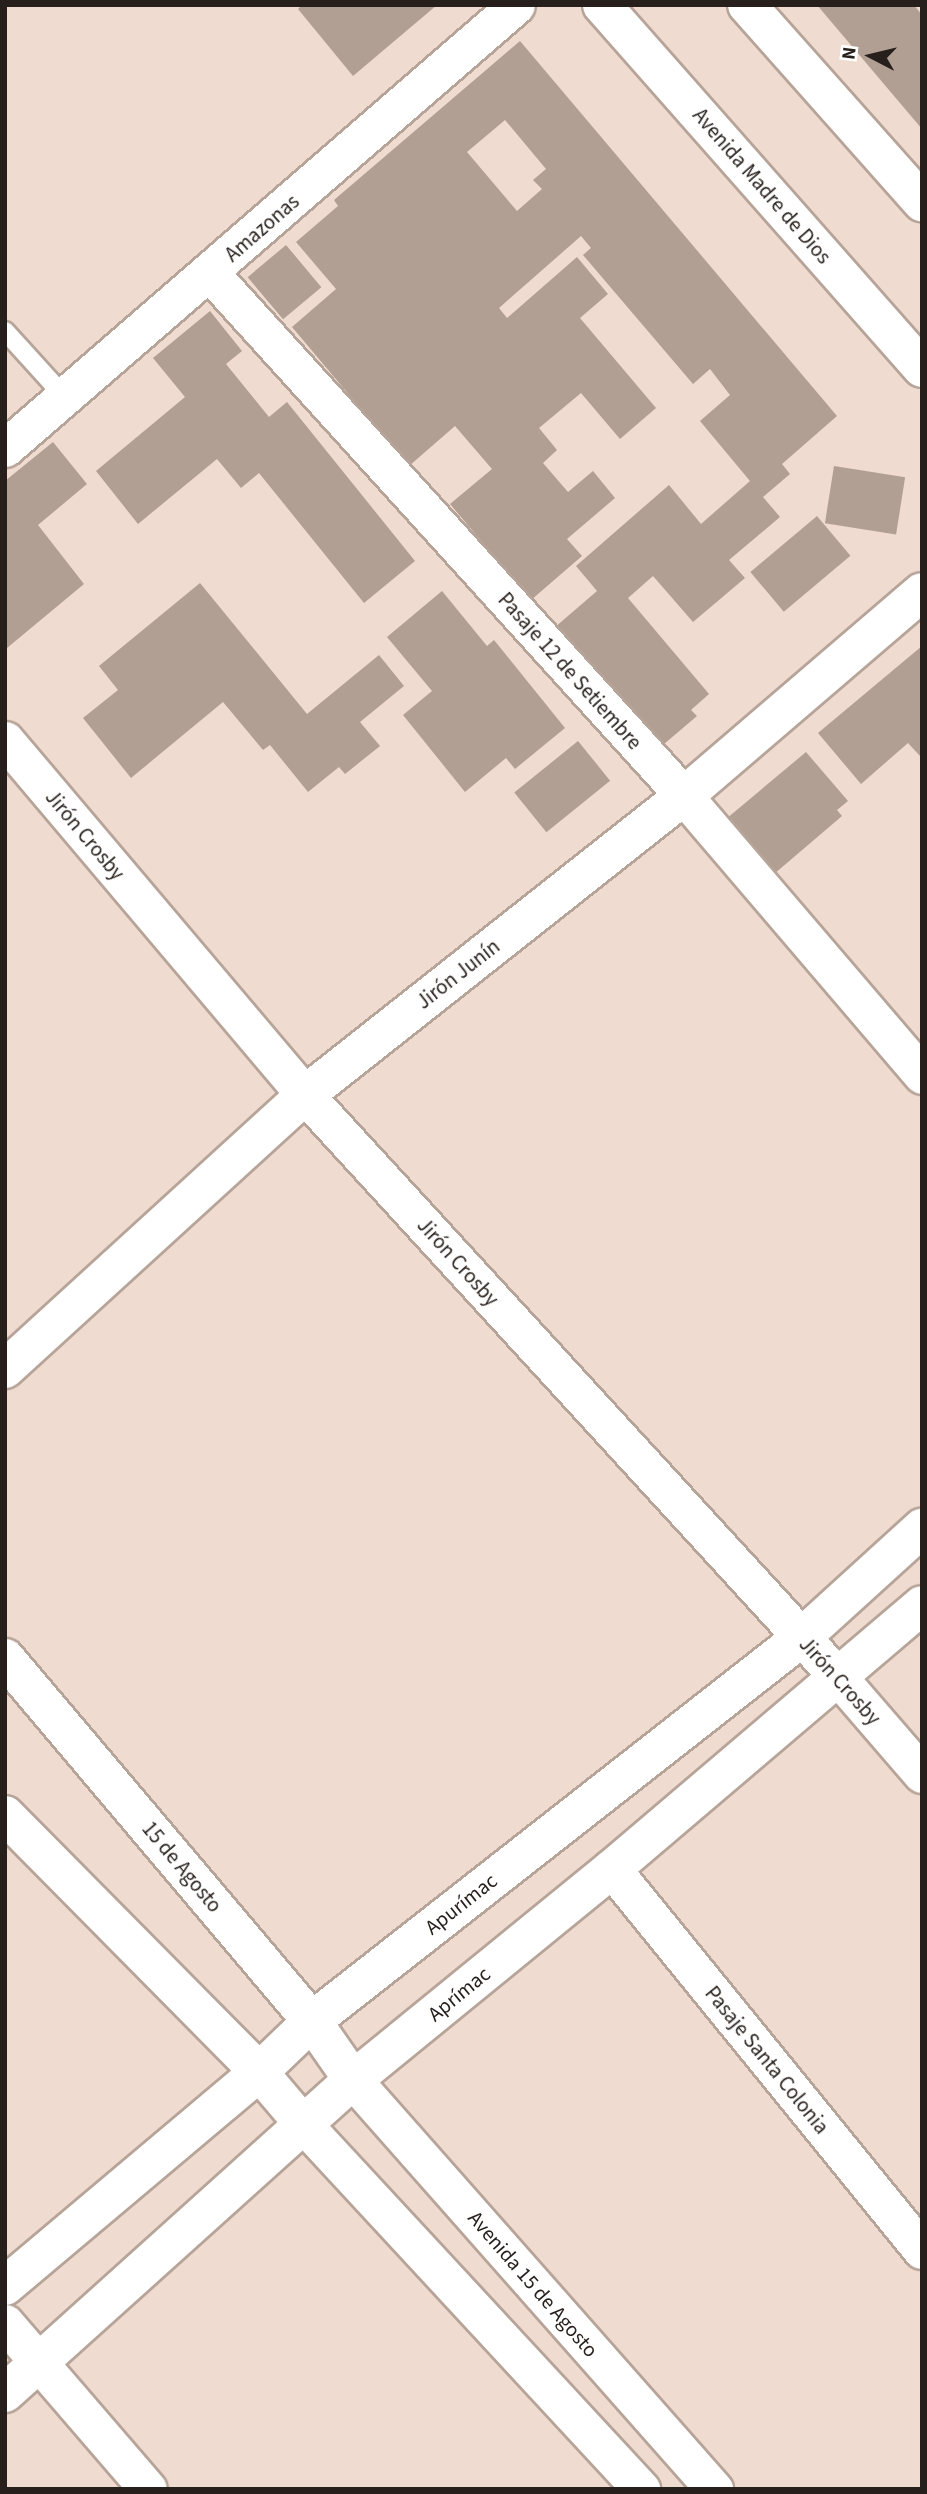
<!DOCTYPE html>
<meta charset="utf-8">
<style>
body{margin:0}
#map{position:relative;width:927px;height:2494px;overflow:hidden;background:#efdbcf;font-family:"Source Sans 3",sans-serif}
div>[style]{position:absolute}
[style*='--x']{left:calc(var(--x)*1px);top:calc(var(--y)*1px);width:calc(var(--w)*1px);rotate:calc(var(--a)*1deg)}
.building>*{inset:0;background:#b19f93;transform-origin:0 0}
.roads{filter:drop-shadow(2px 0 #b7a499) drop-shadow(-2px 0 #b7a499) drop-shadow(0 2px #b7a499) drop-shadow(0 -2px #b7a499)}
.service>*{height:18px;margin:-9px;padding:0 9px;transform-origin:9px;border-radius:9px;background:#fff}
.minor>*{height:37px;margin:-18.5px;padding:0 18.5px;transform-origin:18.5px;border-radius:18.5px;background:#fff}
.tertiary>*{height:38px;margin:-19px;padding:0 19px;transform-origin:19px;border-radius:19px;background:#fff}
.secondary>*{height:38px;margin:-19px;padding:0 19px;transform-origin:19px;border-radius:19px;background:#fff}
span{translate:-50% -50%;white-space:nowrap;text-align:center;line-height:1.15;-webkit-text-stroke:7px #fff;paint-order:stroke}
.street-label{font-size:21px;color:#261f1b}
.frame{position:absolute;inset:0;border:7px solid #261f1b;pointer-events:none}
.north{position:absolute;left:836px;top:21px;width:70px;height:70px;-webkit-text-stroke:5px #fff;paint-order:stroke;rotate:277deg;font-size:19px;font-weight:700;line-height:28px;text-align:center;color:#261f1b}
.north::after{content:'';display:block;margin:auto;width:24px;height:32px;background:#261f1b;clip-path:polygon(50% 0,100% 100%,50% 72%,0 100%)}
</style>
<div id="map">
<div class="building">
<i style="clip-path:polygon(302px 5px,437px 5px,353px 76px,298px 9px)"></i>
<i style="clip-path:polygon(817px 5px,914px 5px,922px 15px,922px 129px)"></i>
<i style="clip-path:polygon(evenodd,520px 41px,837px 416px,782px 464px,790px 474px,763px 497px,780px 517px,729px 560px,745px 578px,693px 622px,653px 576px,628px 598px,709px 694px,691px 710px,697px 716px,657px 750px,554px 628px,597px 591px,576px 566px,669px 485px,701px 524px,750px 481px,700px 421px,730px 395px,710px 369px,693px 384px,583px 255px,591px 248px,581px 236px,499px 308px,507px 318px,577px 257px,608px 294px,580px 318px,656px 408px,620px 439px,581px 393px,539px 428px,557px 450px,543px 463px,568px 492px,593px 471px,615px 498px,567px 539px,582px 556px,531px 600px,450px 504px,492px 469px,455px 426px,409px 466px,292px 327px,336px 289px,296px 242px,338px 206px,334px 200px,520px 41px,505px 120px,546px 169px,533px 180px,542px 189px,517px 211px,467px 152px,505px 120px)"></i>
<i style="left:286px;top:245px;width:55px;height:50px;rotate:50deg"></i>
<i style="clip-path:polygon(210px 311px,242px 351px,226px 364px,269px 417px,287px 402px,415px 561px,364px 603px,259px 473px,241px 488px,217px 459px,138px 524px,96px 471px,185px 397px,153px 358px)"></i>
<i style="clip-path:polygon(53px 442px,87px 484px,38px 525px,84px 584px,7px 648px,5px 481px)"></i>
<i style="left:834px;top:466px;width:72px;height:58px;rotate:9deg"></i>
<i style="left:817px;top:516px;width:52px;height:87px;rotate:50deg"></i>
<i style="clip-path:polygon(200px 583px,307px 714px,379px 655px,404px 686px,360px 722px,380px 746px,345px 774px,339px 767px,308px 792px,270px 745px,263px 750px,223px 702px,131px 778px,83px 718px,118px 690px,99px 666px)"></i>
<i style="clip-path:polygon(442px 591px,487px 646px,494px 640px,565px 728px,515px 769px,506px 758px,465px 792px,403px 715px,432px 691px,387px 637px)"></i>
<i style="clip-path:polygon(922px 646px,922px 755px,920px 756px,908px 743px,861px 784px,818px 733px)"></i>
<i style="left:578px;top:741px;width:51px;height:82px;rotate:51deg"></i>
<i style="clip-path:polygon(806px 752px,848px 801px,837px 810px,842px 816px,767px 880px,720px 824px)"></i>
</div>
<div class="roads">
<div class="service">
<i style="--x:5;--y:331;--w:88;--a:47.8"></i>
</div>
<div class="minor">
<i style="--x:210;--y:273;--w:706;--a:47.81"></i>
<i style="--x:684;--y:796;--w:367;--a:49.5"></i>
<i style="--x:5;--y:448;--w:676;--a:-40.92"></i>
<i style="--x:5;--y:740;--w:465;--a:49.8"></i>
<i style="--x:305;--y:1095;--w:791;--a:47.51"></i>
<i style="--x:839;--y:1678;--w:127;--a:49.2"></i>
<i style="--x:612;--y:1869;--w:491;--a:50.9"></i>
<i style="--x:259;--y:2072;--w:71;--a:49.6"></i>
<i style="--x:305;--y:2126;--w:495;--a:47.2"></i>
<i style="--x:353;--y:2080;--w:546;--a:48.57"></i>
<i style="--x:5;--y:2323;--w:219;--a:49.3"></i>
</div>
<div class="tertiary">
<i style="--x:5;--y:1369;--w:406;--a:-42.4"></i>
<i style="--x:305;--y:1095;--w:483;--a:-38.3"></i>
<i style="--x:684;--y:796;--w:313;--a:-40.6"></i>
<i style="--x:5;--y:1658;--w:475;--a:49.8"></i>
<i style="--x:312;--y:2021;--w:72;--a:55.2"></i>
<i style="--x:5;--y:1815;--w:361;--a:45.3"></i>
<i style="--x:5;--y:2286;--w:332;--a:-40.1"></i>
<i style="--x:259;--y:2072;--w:74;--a:-43.9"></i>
<i style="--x:312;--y:2021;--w:621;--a:-38.07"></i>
<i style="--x:801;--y:1638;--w:164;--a:-42.3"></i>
<i style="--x:5;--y:2393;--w:468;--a:-42"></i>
<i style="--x:353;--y:2080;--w:334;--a:-39.2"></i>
<i style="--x:612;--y:1869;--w:407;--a:-40.4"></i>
</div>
<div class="secondary">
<i style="--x:602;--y:5;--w:484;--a:48.6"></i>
<i style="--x:747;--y:5;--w:264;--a:48.4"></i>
</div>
</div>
<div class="street-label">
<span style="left:762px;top:186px;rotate:49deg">Avenida Madre de Dios</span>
<span style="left:262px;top:228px;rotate:-41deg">Amazonas</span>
<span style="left:570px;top:671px;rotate:48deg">Pasaje 12 de Setiembre</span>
<span style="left:85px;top:835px;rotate:50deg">Jirón Crosby</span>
<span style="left:458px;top:974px;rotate:-38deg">Jirón Junín</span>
<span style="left:458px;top:1262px;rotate:48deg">Jirón Crosby</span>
<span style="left:840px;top:1681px;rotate:48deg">Jirón Crosby</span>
<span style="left:182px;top:1867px;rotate:50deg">15 de Agosto</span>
<span style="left:461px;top:1904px;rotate:-38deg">Apurímac</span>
<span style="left:459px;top:1994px;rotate:-39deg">Aprímac</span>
<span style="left:767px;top:2060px;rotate:51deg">Pasaje Santa Colonia</span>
<span style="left:533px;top:2284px;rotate:49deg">Avenida 15 de Agosto</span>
</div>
<div class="frame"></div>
<div class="north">N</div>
</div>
